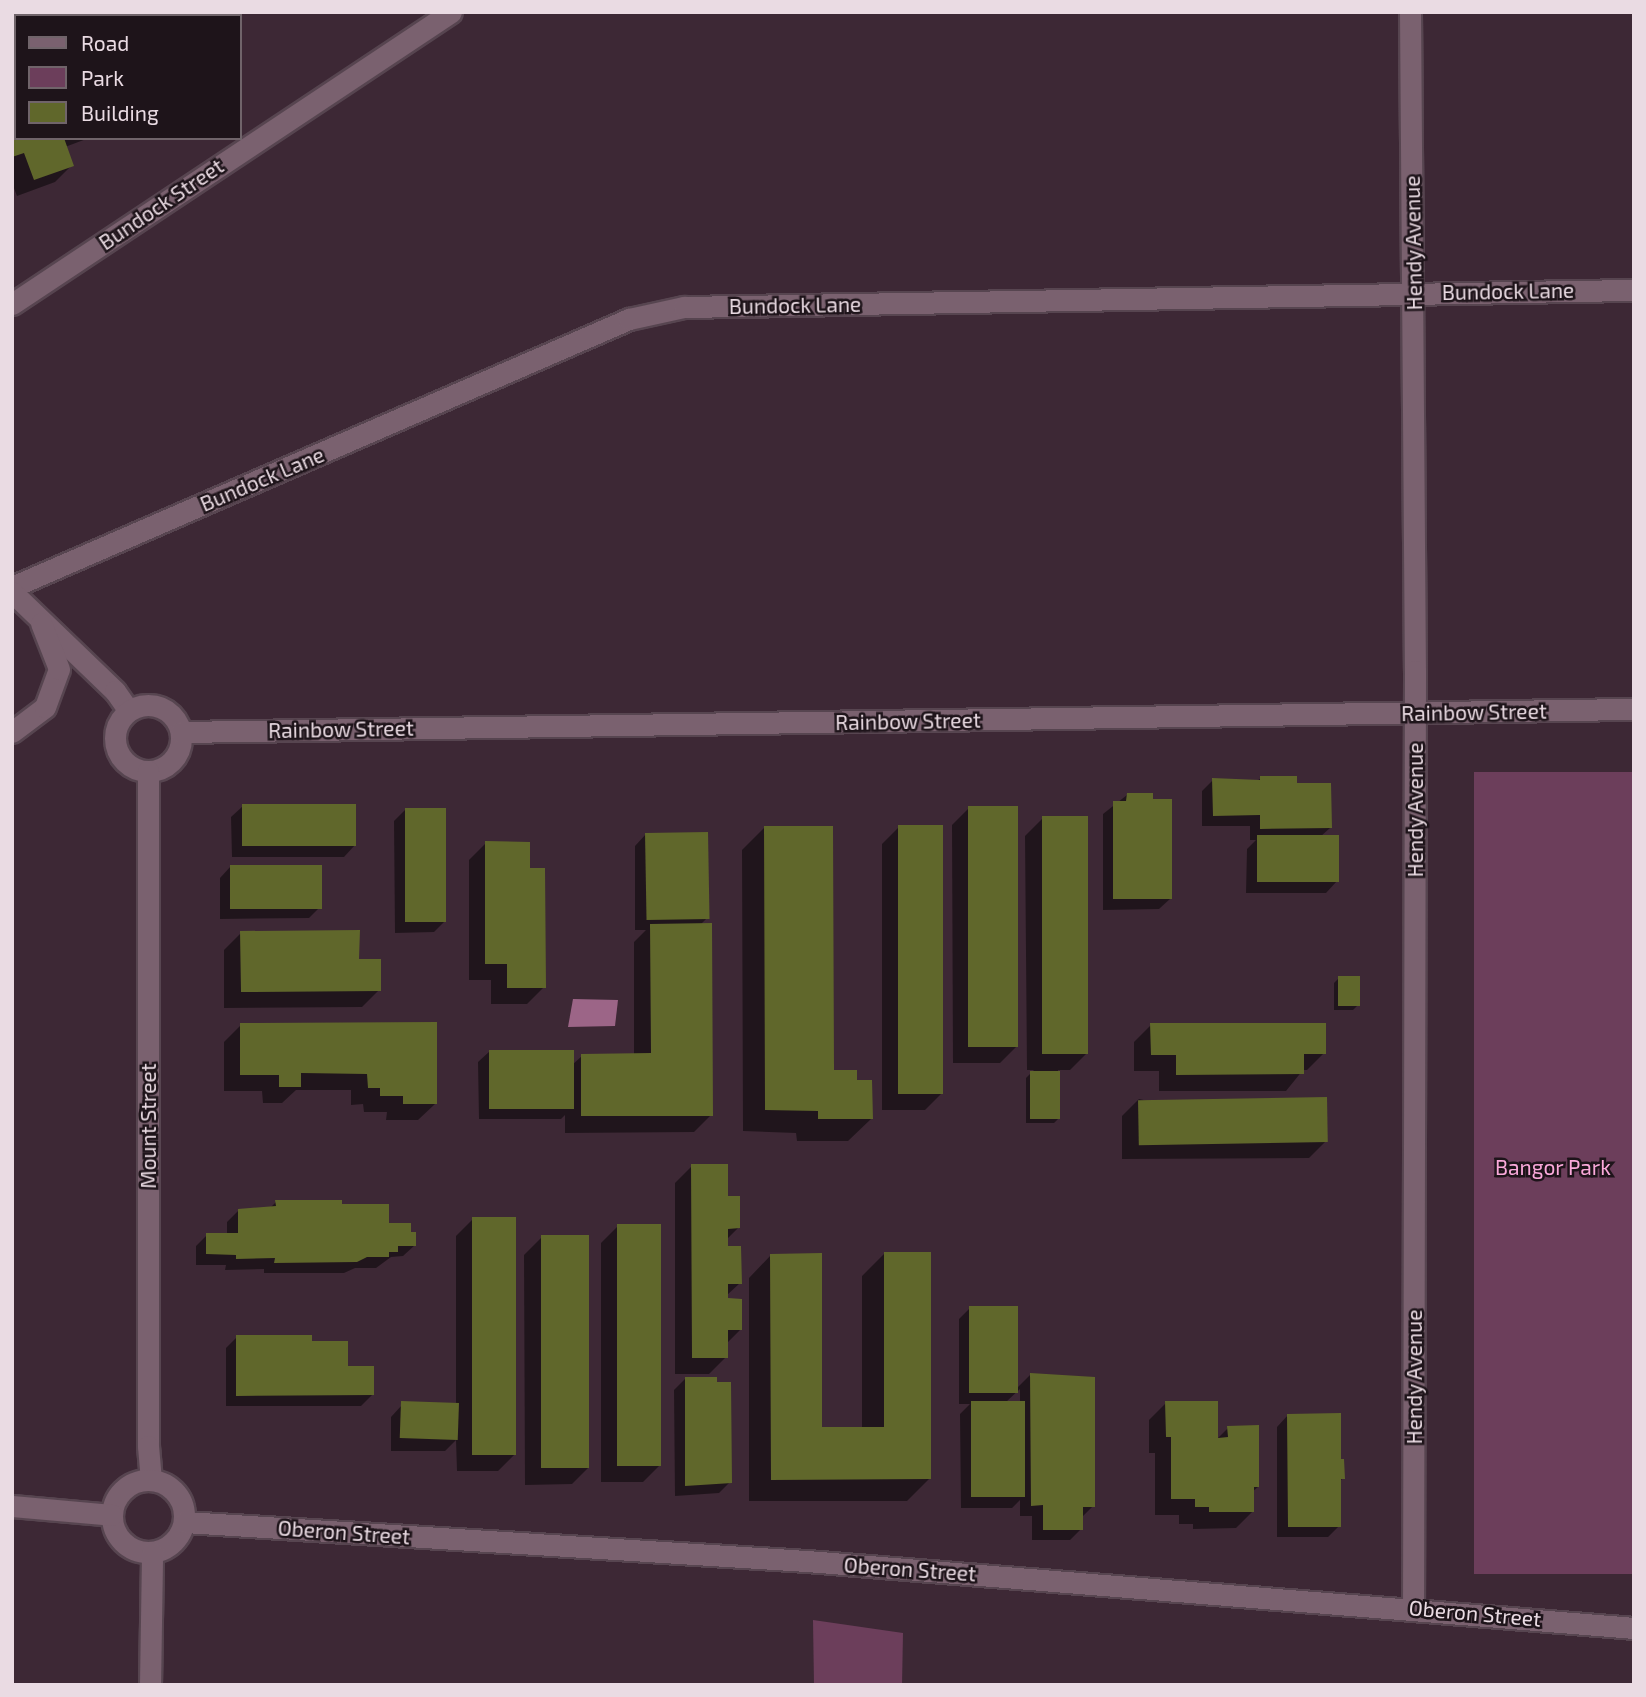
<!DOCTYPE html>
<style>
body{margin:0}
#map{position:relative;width:1646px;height:1697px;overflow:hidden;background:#3d2835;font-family:"Exo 2",sans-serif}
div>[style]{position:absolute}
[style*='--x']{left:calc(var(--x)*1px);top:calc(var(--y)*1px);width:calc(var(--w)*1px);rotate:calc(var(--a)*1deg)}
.green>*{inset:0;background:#6c3e5b;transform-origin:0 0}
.water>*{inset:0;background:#9c6587}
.shadow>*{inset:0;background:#0007}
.building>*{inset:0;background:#60672b;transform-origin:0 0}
.roads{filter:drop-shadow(2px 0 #574550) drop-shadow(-2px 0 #574550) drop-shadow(0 2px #574550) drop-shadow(0 -2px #574550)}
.minor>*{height:21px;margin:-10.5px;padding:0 10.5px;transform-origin:10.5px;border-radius:10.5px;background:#7a616f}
.minor>.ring{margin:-10.5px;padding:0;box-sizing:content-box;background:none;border:21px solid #7a616f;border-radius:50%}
span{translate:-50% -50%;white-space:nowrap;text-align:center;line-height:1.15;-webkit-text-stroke:5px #1e141a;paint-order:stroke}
.street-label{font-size:21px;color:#eadbe3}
.park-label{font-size:21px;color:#fba9db}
.frame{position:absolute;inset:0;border:14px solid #eadbe3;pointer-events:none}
.legend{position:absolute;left:14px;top:14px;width:228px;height:126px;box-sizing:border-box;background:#1e141a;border:2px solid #70646a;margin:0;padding:9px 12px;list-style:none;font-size:21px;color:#eadbe3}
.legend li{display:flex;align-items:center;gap:14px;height:35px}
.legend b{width:35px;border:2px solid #70646a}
</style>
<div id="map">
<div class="green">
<i style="left:1634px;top:772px;width:802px;height:160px;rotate:90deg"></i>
<i style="clip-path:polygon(813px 1620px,903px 1633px,902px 1685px,814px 1685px)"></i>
</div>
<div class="water">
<i style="clip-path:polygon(573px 999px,618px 1000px,615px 1026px,568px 1027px)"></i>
</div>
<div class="shadow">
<i style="clip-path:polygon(16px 72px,16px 138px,89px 138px,65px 147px,72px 165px,55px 182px,17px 196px,12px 183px,12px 73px)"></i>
<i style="clip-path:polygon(1261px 778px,1295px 784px,1330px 828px,1320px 837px,1337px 881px,1326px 893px,1246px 893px,1247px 849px,1256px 840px,1250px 840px,1250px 826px,1202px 826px,1202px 791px,1213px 780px,1257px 781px)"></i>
<i style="clip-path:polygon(1127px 795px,1171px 898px,1159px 909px,1103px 910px,1103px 814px)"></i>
<i style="clip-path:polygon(243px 806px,355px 845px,344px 857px,232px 857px,231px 817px)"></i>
<i style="clip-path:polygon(969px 808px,1017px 1046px,1000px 1063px,953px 1063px,952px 825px)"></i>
<i style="clip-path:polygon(405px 810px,445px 921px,434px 932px,395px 933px,394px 821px)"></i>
<i style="clip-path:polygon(1042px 819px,1087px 1053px,1070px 1070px,1058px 1070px,1059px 1118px,1054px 1123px,1026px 1123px,1026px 1078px,1034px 1070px,1027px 1070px,1025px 836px)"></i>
<i style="clip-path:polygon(899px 827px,942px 1093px,925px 1110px,882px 1110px,882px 844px)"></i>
<i style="clip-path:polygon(764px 828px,832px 1072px,856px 1082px,871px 1119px,848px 1141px,797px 1141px,796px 1133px,743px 1131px,742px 850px)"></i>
<i style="clip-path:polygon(646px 834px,707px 918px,700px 925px,711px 1115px,694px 1132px,565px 1133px,565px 1115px,561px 1119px,479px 1119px,478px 1062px,490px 1051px,572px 1065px,582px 1056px,634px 1055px,634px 942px,646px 930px,635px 930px,635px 846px)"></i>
<i style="clip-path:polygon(486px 843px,529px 870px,544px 987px,527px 1004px,491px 1004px,491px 980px,469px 980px,469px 860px)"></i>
<i style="clip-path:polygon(231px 866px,320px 907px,309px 918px,220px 919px,220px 878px)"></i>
<i style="clip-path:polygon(241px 933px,379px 990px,362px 1007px,224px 1008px,224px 950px)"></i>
<i style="clip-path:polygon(1339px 978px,1358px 1005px,1353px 1010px,1334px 1010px,1334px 983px)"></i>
<i style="clip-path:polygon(435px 1024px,435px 1104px,418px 1120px,386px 1120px,387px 1112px,364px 1112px,363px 1104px,351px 1105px,351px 1090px,296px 1090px,282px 1103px,263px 1103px,262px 1091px,224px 1091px,224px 1042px,241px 1025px)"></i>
<i style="clip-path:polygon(1151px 1025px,1324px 1053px,1307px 1070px,1303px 1070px,1286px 1091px,1159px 1091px,1159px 1071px,1134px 1071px,1134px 1042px)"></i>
<i style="clip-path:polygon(1139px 1099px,1326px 1141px,1309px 1158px,1122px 1159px,1122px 1116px)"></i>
<i style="clip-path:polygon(692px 1166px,726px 1198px,738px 1228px,726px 1240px,740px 1283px,726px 1296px,740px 1330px,726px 1344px,726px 1357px,709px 1374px,675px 1374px,675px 1183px)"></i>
<i style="clip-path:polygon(276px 1202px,341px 1206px,387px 1224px,415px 1245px,403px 1256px,391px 1257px,376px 1268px,355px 1268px,344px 1273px,264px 1273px,264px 1269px,225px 1270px,226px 1265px,196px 1265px,196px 1246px,207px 1235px,227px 1235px,227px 1222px,239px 1210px,270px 1208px)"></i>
<i style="clip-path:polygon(473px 1219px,515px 1454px,498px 1471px,457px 1471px,456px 1440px,445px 1451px,391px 1451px,391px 1417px,402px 1405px,456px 1405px,456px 1236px)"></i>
<i style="clip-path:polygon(618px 1226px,660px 1465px,643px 1482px,601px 1482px,601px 1243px)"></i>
<i style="clip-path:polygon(541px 1238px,589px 1467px,572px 1484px,525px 1485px,524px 1255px)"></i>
<i style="clip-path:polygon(884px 1254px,930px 1478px,907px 1501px,749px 1501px,749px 1278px,771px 1255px,820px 1429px,862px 1429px,862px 1276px)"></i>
<i style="clip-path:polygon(evenodd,970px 1308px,1016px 1389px,1031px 1374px,1093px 1506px,1081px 1518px,1081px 1529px,1070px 1540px,1032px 1540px,1032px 1516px,1020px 1516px,1020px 1500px,1012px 1508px,961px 1508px,960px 1414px,970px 1404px,959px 1404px,959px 1319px,970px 1308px,1020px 1389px,1020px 1402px,1006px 1402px,1020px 1389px)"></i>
<i style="clip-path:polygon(237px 1337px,310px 1343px,346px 1367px,372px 1395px,361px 1406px,226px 1406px,226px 1348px)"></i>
<i style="clip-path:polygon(685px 1379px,730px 1482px,719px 1493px,675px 1496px,674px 1390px)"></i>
<i style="clip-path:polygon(1166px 1403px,1216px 1440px,1228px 1428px,1258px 1487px,1252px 1492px,1253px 1511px,1236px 1528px,1193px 1529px,1193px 1524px,1179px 1524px,1179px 1515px,1155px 1515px,1155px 1453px,1149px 1453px,1149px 1420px)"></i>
<i style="clip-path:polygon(1288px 1415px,1339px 1460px,1343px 1478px,1339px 1482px,1339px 1526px,1328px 1537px,1277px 1537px,1277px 1427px)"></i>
</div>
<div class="building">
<i style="clip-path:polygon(16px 109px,16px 138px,64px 138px,74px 166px,34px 180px,24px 153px,12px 157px,12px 110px)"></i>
<i style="clip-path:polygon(1260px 776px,1297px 776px,1297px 783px,1331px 783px,1332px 828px,1260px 829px,1260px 815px,1213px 816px,1212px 778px,1260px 780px)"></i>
<i style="clip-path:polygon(1127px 793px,1153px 793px,1153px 799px,1172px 799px,1172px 899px,1113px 899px,1113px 801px,1126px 801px)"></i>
<i style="left:242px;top:804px;width:114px;height:42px"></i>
<i style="left:968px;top:806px;width:50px;height:241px"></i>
<i style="left:405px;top:808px;width:41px;height:114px"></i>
<i style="left:1088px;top:816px;width:238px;height:46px;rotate:90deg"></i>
<i style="left:943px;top:825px;width:269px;height:45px;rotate:90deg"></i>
<i style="clip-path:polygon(764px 826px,833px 826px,834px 1070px,857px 1070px,857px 1080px,872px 1080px,873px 1119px,818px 1119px,818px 1111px,765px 1110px)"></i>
<i style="left:708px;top:832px;width:87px;height:63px;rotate:89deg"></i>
<i style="left:1339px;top:835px;width:47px;height:82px;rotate:90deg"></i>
<i style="clip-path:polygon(485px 841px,530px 842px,530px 868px,545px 868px,546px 988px,507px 988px,507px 964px,485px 964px)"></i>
<i style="left:230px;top:865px;width:92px;height:44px"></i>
<i style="clip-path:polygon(712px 923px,713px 1116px,581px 1116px,581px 1054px,651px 1053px,650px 924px)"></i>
<i style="clip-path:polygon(360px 930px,359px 959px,381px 959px,381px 991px,241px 992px,240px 931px)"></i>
<i style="left:1338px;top:976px;width:22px;height:30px"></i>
<i style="clip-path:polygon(437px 1022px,437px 1104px,403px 1104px,403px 1096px,380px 1096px,380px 1088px,368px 1088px,367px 1074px,301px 1073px,301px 1087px,279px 1087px,279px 1075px,240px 1075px,240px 1023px)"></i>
<i style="clip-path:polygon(1150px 1023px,1326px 1023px,1326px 1054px,1304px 1054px,1304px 1074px,1176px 1075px,1176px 1055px,1151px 1055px)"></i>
<i style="left:489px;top:1050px;width:85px;height:59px"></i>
<i style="left:1060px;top:1071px;width:48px;height:30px;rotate:90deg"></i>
<i style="left:1327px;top:1097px;width:45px;height:189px;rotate:89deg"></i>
<i style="clip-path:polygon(691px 1164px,728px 1164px,728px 1196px,740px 1196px,740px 1228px,728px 1229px,728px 1246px,741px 1246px,742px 1284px,728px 1284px,728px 1298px,742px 1299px,742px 1330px,728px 1330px,728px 1358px,692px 1358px)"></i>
<i style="clip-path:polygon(275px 1200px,342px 1200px,342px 1204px,389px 1204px,389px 1223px,411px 1223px,411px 1232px,416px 1232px,416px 1246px,398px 1246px,398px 1252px,389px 1252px,389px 1257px,367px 1257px,357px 1262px,274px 1263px,275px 1258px,236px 1259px,236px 1255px,206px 1254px,206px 1233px,238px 1233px,238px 1209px,276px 1206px)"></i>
<i style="left:472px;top:1217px;width:44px;height:238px"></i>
<i style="left:617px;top:1224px;width:44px;height:242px"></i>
<i style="left:589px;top:1235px;width:233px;height:48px;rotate:90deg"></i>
<i style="clip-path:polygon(884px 1252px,931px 1252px,931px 1479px,771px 1480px,770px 1254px,822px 1253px,822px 1427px,884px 1427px)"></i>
<i style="left:969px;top:1306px;width:49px;height:87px"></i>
<i style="clip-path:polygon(236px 1335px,312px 1335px,312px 1341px,348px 1341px,348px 1366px,374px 1366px,374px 1395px,236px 1396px)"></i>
<i style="clip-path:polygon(1030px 1373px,1095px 1377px,1095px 1507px,1083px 1507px,1083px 1530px,1043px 1530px,1043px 1505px,1031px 1506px)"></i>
<i style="clip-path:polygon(685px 1377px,717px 1377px,717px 1382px,731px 1382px,732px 1483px,685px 1486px)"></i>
<i style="left:971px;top:1401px;width:54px;height:96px"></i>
<i style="clip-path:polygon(1165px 1401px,1218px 1401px,1218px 1438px,1228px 1437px,1227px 1426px,1259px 1425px,1259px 1487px,1254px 1487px,1254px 1512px,1209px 1512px,1209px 1507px,1195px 1507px,1195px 1499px,1171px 1499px,1171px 1437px,1166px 1437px)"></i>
<i style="left:459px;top:1403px;width:37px;height:58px;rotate:92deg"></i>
<i style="clip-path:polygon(1341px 1413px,1341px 1459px,1344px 1459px,1345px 1479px,1341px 1479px,1341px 1527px,1288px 1527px,1287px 1414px)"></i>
</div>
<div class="roads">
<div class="minor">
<i style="--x:156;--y:12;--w:4;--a:63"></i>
<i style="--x:1410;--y:12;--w:659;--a:89.57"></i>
<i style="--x:1415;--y:671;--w:937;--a:90.12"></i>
<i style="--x:12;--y:304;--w:527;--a:-33.63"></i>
<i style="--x:12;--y:587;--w:673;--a:-23.48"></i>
<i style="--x:629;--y:319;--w:56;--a:-12.3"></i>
<i style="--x:684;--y:307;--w:950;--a:-1.03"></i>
<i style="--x:12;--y:592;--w:143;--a:43.9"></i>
<i style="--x:115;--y:691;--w:24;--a:55"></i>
<i class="ring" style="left:115px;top:705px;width:45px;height:45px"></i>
<i style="--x:12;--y:732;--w:41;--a:-37.1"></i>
<i style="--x:45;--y:707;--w:40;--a:-69.8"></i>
<i style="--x:59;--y:669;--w:49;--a:-111.4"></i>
<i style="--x:181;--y:732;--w:1453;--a:-0.91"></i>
<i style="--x:148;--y:771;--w:675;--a:90"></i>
<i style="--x:148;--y:1446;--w:34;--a:85"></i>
<i class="ring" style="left:112px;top:1480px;width:51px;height:51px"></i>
<i style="--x:12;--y:1506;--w:100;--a:5.1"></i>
<i style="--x:185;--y:1522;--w:623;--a:3.59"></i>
<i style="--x:807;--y:1561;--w:830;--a:4.63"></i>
<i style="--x:150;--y:1685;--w:132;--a:-89.1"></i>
</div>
</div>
<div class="street-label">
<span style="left:161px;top:204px;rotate:-34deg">Bundock Street</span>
<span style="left:1413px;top:243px;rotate:-91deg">Hendy Avenue</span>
<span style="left:1508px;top:291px;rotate:-1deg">Bundock Lane</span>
<span style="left:795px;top:305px;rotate:-1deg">Bundock Lane</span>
<span style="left:262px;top:479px;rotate:-23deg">Bundock Lane</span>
<span style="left:1474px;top:712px;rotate:-1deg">Rainbow Street</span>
<span style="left:908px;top:721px;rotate:-1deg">Rainbow Street</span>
<span style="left:341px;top:729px;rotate:-1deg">Rainbow Street</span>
<span style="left:1415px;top:810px;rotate:-90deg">Hendy Avenue</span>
<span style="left:148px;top:1126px;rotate:-90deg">Mount Street</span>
<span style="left:1414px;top:1377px;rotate:-90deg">Hendy Avenue</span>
<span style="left:344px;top:1532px;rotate:4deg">Oberon Street</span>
<span style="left:910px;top:1569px;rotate:4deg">Oberon Street</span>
<span style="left:1475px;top:1613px;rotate:5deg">Oberon Street</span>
</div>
<div class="park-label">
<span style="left:1553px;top:1167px">Bangor Park</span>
</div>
<div class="frame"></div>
<ul class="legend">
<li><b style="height:9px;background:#7a616f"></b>Road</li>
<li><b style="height:19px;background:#6c3e5b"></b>Park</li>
<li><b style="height:19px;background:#60672b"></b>Building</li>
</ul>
</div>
